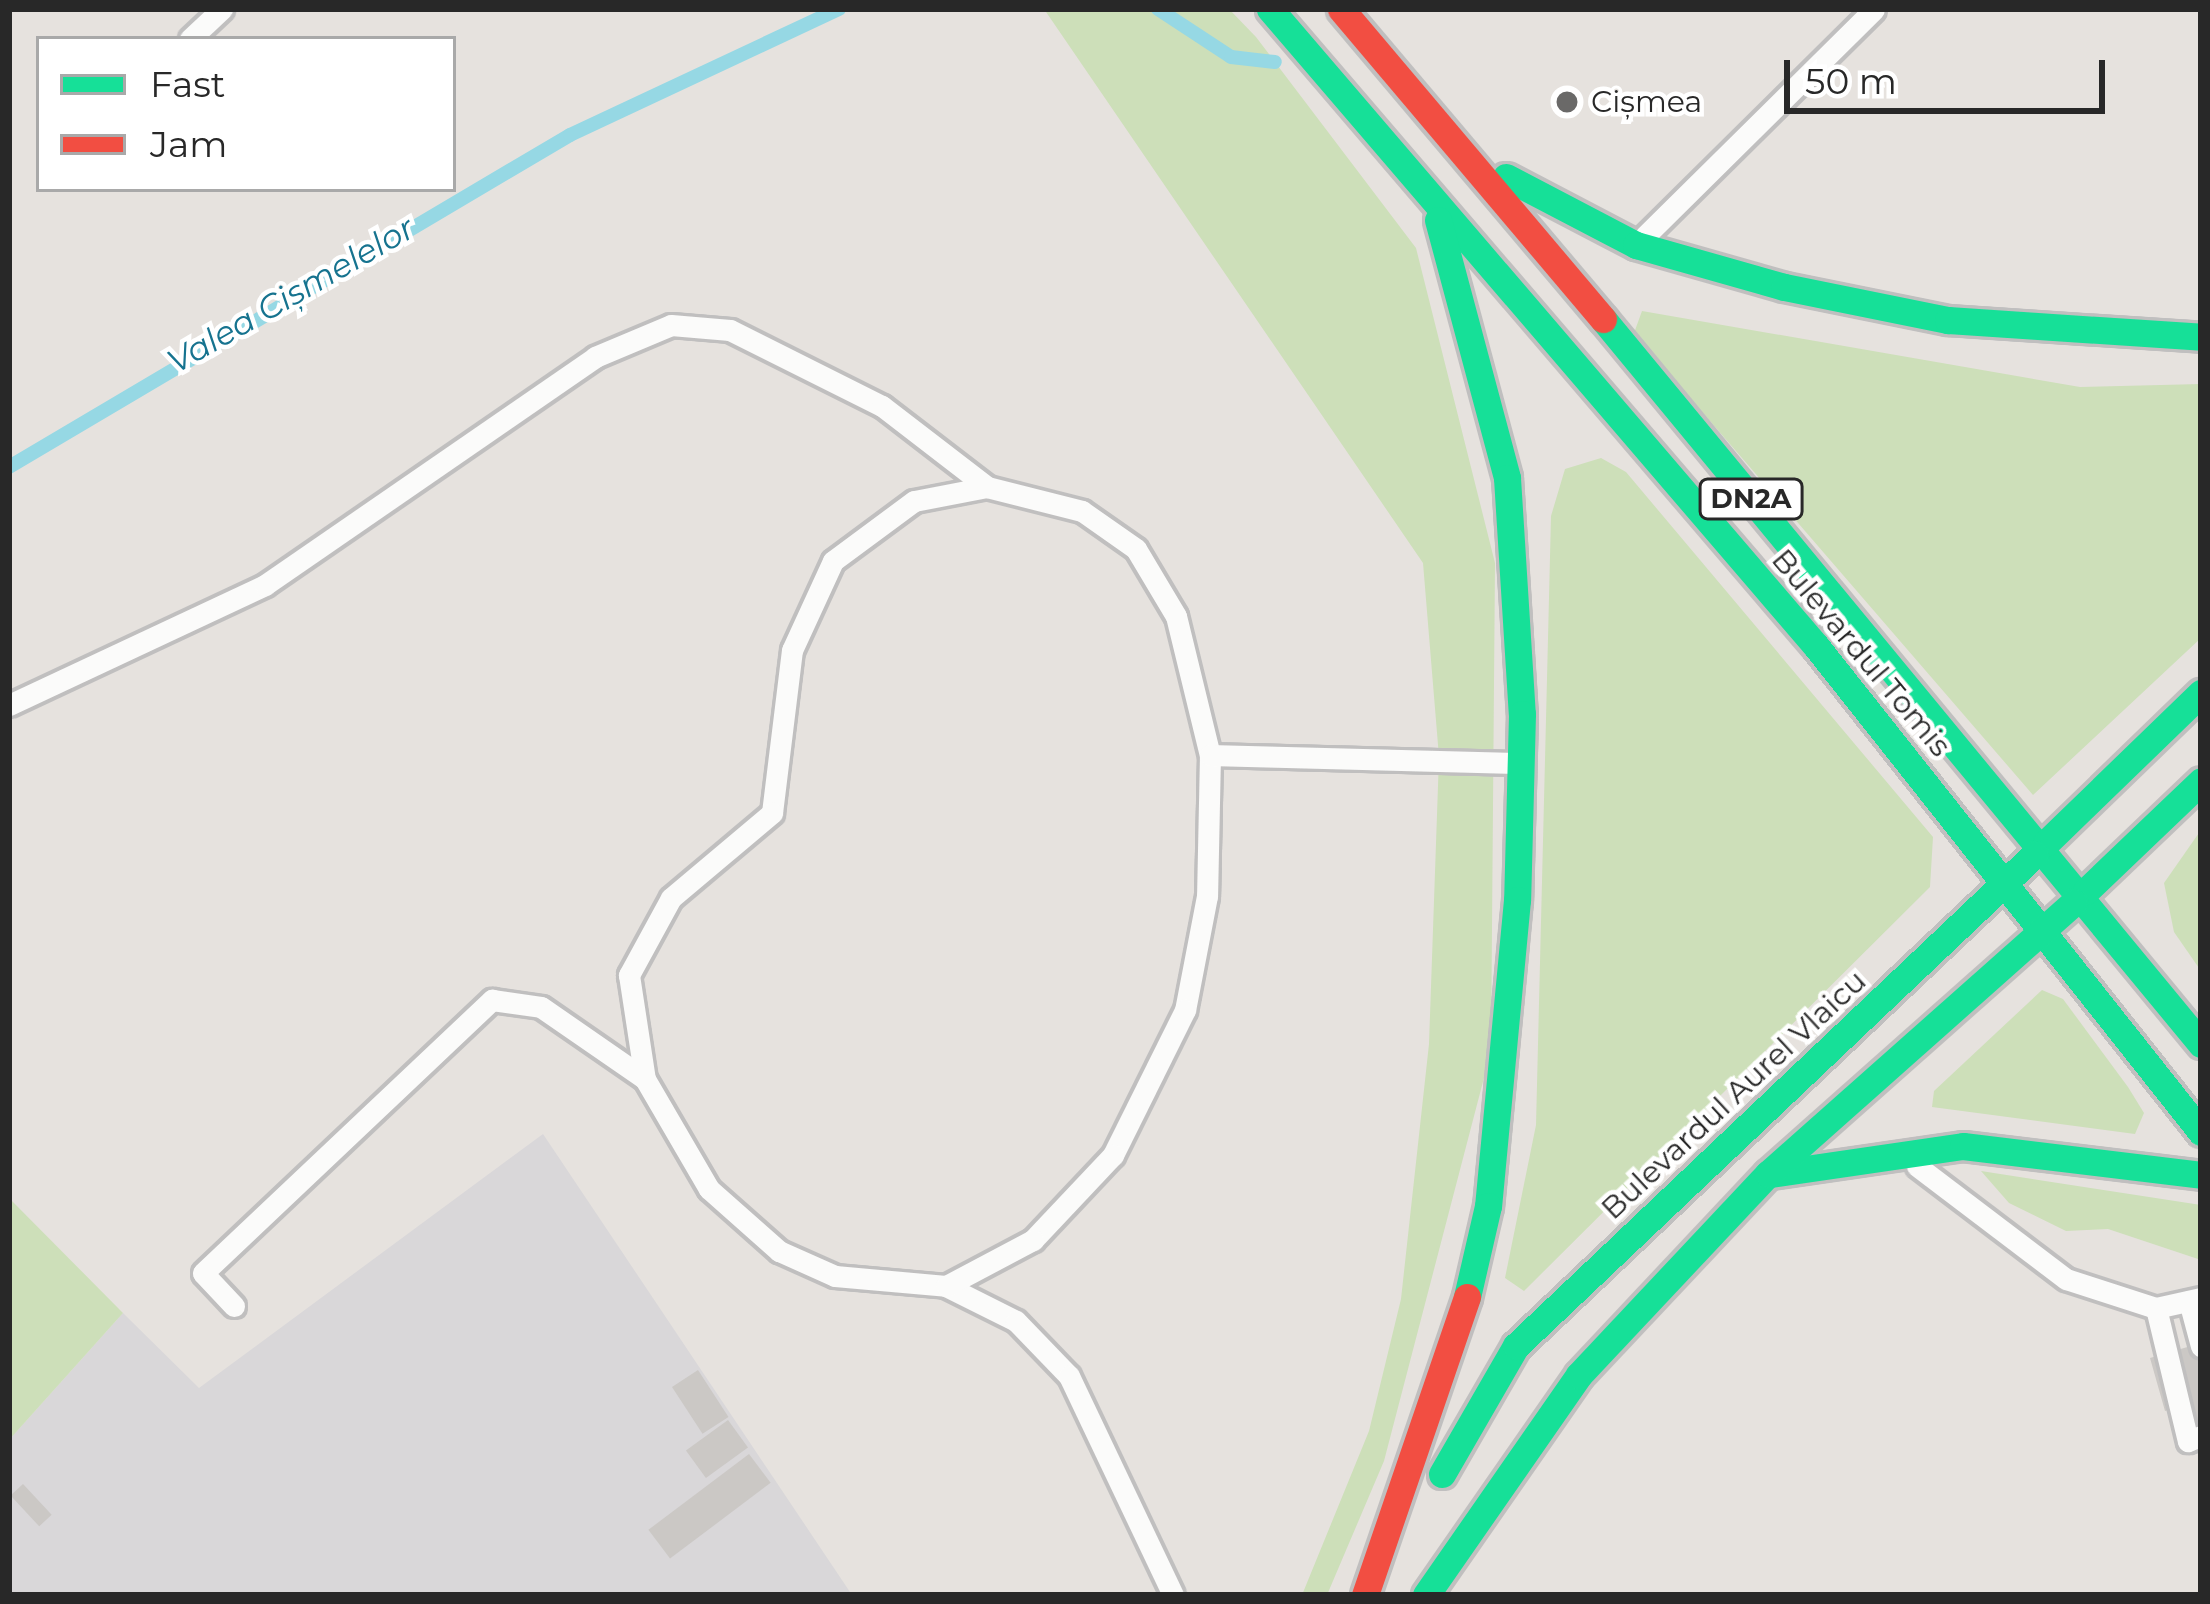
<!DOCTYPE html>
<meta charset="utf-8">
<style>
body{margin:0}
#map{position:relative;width:2210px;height:1604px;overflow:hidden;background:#e6e2de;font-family:Montserrat,sans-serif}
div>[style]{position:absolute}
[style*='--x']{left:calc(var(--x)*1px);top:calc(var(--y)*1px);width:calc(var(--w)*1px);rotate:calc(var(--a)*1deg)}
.industrial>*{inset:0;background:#d9d7d9}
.green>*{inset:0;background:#cddfb9}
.stream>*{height:14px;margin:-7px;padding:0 7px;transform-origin:7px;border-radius:7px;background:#96d8e4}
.building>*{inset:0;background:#cbc8c5;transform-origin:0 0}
.roads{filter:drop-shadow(3px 0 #c0bfbf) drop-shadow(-3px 0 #c0bfbf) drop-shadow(0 3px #c0bfbf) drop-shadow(0 -3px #c0bfbf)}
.lane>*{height:21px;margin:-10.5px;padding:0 10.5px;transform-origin:10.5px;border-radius:10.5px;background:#fbfbfa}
.fast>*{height:27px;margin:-13.5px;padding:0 13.5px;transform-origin:13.5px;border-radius:13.5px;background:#16e098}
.jam>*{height:27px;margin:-13.5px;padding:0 13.5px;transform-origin:13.5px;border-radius:13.5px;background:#f24e42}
.dots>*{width:33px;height:33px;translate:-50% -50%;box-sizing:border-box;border:6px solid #fff;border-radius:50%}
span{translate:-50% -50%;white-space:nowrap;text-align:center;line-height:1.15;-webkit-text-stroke:9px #fff;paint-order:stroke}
.shield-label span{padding:3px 9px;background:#fff;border:3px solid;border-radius:9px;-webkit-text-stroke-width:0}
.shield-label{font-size:27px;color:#282828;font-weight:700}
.poi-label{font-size:30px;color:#282828}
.left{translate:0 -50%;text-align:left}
.street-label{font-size:30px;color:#282828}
.water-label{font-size:33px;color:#16738f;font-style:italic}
.frame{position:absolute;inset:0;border:12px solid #282828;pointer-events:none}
.legend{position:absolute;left:36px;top:36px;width:420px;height:156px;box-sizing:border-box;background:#fff;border:3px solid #a9a9a9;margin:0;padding:15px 21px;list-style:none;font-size:36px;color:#282828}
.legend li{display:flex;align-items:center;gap:24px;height:60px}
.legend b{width:60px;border:3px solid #a9a9a9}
.scale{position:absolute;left:1784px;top:60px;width:321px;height:54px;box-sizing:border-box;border:6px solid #282828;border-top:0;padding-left:15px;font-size:36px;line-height:42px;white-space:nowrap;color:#282828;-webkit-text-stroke:9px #fff;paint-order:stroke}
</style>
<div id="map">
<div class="industrial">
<i style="clip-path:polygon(543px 1134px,852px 1595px,9px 1595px,9px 1440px,123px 1313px,199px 1388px)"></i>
</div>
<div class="green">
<i style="clip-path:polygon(1044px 9px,1229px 9px,1256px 37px,1416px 248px,1495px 563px,1491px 1051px,1384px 1461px,1327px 1595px,1302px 1595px,1369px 1431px,1401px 1299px,1429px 1044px,1439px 757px,1423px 563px)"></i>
<i style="clip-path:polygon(1642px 311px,2080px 387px,2201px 384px,2201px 638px,2033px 795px,1634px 333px)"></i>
<i style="clip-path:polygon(1601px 458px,1626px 472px,1933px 837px,1930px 887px,1524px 1291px,1505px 1278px,1536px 1125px,1551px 516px,1565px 469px)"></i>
<i style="clip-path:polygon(2201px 830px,2201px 971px,2174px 932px,2164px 883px)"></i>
<i style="clip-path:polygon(2042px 990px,2063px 999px,2128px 1087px,2144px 1113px,2135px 1134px,1932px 1107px,1934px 1091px)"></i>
<i style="clip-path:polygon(1981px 1171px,2201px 1205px,2201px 1260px,2108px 1229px,2066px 1231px,2009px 1203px)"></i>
<i style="clip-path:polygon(9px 1198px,123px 1313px,9px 1440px)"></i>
</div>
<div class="stream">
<i style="--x:1158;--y:9;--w:87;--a:33.3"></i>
<i style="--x:1231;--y:57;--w:44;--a:6.5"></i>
<i style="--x:9;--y:467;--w:652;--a:-30.62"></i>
<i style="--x:570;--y:135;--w:297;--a:-25.1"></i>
</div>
<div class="building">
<i style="clip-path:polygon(2201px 1343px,2201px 1448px,2184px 1406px,2165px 1411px,2150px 1358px)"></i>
<i style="left:698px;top:1370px;width:56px;height:31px;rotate:57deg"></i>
<i style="left:728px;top:1420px;width:34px;height:52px;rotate:54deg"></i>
<i style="left:749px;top:1454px;width:36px;height:126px;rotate:53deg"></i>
<i style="left:23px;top:1484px;width:42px;height:17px;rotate:47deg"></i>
</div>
<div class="roads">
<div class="lane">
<i style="--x:190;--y:39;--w:44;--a:-43.2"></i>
<i style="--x:1645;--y:236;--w:322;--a:-44.7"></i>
<i style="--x:987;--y:487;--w:74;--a:169.1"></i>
<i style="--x:914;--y:501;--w:101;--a:143.5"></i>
<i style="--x:833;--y:561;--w:98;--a:114.7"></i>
<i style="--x:792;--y:650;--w:164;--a:97"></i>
<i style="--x:772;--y:813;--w:132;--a:139.9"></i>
<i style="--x:671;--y:898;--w:88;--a:118.6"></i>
<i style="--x:629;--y:975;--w:105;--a:81.3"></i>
<i style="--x:645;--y:1079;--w:127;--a:59.8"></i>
<i style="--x:709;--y:1189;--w:94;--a:41.5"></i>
<i style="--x:779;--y:1251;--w:61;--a:24.1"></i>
<i style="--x:835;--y:1276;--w:111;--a:5.1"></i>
<i style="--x:946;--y:1286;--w:78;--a:26.6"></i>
<i style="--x:1016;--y:1321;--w:76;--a:46.1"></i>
<i style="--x:1069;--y:1376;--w:242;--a:64.6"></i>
<i style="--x:9;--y:705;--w:283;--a:-25.1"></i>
<i style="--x:265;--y:585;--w:401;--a:-34.6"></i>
<i style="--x:595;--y:357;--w:82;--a:-22.8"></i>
<i style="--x:671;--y:325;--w:59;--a:4.8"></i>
<i style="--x:730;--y:330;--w:170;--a:26.6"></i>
<i style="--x:882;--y:406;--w:133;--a:37.6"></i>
<i style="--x:987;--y:487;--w:98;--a:14.2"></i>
<i style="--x:1082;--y:511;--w:66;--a:35.1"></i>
<i style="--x:1136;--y:549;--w:78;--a:59.2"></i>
<i style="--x:1176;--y:616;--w:143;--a:76.3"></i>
<i style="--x:1210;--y:755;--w:141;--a:91.2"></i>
<i style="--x:1207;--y:896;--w:116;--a:100.9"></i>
<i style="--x:1185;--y:1010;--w:162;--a:116.4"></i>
<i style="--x:1113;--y:1155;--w:117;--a:133.3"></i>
<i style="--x:1033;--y:1240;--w:98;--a:152.1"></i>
<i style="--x:1210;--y:755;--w:305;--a:1.5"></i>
<i style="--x:1917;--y:1166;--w:187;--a:37.2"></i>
<i style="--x:2066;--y:1279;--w:95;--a:17.9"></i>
<i style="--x:2156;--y:1308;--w:46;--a:-12.5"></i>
<i style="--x:2189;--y:1301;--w:47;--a:75.1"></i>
<i style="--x:234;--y:1306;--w:45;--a:-133.2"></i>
<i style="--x:203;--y:1273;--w:398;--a:-43.4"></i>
<i style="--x:492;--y:1000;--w:49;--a:8.1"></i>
<i style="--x:541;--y:1007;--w:126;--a:34.7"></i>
<i style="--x:2156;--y:1308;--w:137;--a:76.5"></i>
<i style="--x:2188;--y:1441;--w:14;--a:-21"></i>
</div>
<div class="fast">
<i style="--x:1270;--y:9;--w:839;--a:49.4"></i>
<i style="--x:1816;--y:646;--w:620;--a:51.61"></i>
<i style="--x:1506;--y:177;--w:147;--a:27.6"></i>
<i style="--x:1636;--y:245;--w:154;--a:15.8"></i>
<i style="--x:1784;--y:287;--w:167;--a:11.4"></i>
<i style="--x:1948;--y:320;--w:254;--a:3.8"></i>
<i style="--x:1438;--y:220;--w:267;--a:75"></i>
<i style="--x:1507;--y:478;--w:236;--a:86.4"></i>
<i style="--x:1522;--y:714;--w:186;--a:91.5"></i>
<i style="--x:1517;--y:900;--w:307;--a:95.4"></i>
<i style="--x:1488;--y:1206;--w:93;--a:103"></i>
<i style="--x:1603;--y:319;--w:940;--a:50.48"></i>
<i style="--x:2046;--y:843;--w:216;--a:-44.1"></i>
<i style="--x:2086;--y:891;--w:159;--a:-43.7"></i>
<i style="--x:1771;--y:1174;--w:194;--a:-8.3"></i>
<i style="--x:1963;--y:1146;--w:240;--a:6.9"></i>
<i style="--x:1442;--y:1474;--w:148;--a:-60"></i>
<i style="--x:1516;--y:1346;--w:715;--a:-43.47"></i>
<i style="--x:1426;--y:1595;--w:268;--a:-55.2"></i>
<i style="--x:1579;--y:1375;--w:276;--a:-46.8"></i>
<i style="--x:1768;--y:1174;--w:409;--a:-41.6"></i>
</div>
<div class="jam">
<i style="--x:1341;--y:9;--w:406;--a:49.8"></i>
<i style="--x:1365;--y:1595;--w:315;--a:-71.1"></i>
</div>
</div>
<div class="dots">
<i style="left:1567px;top:102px;background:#6a6968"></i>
</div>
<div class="shield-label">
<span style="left:1751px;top:499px">DN2A</span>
</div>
<div class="poi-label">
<span class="left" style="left:1591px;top:102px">Cișmea</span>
</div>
<div class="street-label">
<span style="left:1861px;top:653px;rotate:50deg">Bulevardul Tomis</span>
<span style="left:1734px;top:1095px;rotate:-43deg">Bulevardul Aurel Vlaicu</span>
</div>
<div class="water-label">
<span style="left:291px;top:295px;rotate:-30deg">Valea Cișmelelor</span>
</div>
<div class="frame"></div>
<ul class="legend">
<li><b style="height:15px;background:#16e098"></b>Fast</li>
<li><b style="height:15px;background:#f24e42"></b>Jam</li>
</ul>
<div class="scale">50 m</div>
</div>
